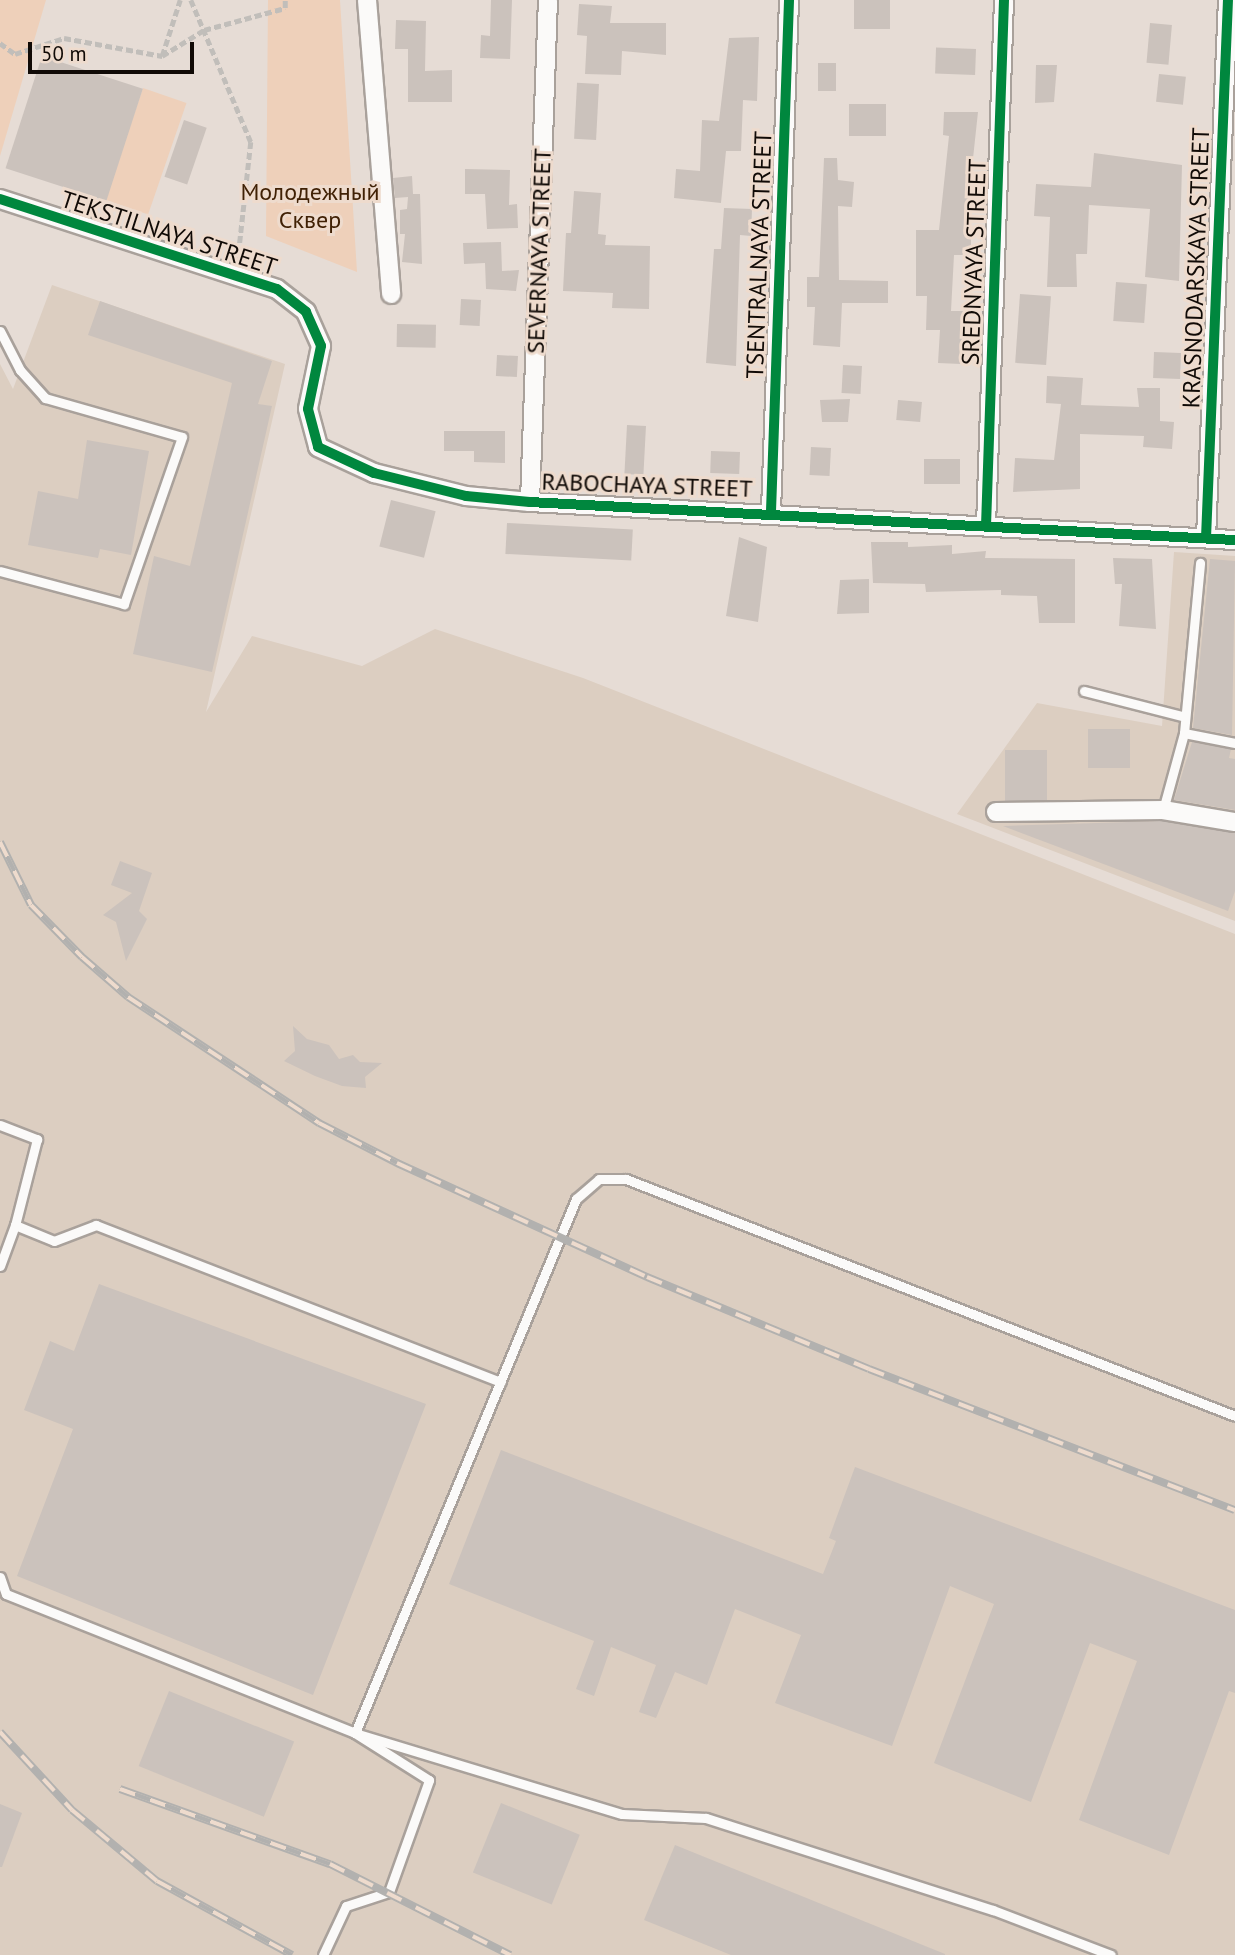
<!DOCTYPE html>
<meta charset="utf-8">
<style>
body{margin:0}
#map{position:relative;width:1235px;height:1955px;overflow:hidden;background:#e6dcd5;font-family:"PT Sans",sans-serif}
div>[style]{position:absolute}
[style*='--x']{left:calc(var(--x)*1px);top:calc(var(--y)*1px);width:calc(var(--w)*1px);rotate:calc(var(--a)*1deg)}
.industrial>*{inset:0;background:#dccec1}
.green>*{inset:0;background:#eed0ba;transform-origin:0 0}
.building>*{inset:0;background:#cbc2bc;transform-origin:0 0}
.path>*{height:4.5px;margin-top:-2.25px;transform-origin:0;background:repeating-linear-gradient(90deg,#c1beba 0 7px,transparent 0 10.5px)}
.roads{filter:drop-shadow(2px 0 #a9a19b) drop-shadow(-2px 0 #a9a19b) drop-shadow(0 2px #a9a19b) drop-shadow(0 -2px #a9a19b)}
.service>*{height:9px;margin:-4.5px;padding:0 4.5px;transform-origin:4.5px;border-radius:4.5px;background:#fbfaf9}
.minor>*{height:18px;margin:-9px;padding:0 9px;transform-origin:9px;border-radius:9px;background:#fbfaf9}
.rail>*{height:8px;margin-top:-4px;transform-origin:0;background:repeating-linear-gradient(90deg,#eedbcd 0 16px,#b2b1af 0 32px);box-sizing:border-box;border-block:2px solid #b2b1af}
.cycleway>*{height:10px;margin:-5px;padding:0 5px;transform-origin:5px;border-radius:5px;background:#00873e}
span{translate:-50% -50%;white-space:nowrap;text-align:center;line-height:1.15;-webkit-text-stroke:6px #eedbcd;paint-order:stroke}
.park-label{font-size:24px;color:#402105}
.street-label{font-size:24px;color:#100a06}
.scale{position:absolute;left:28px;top:42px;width:166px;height:32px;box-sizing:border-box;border:4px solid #100a06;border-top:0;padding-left:9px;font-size:21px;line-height:24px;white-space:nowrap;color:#100a06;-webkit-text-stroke:5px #eedbcd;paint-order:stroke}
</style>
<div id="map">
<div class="industrial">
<i style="clip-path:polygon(52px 285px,285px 364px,206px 712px,252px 636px,362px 666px,435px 629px,583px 678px,1235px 934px,1235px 1955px,0 1955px,0 364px,13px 389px)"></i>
<i style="clip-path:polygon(1174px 552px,1235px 556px,1235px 921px,957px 814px,1037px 703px,1162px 726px)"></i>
</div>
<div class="green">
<i style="clip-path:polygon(0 0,46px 0,0 156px)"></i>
<i style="clip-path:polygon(268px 0,340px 0,357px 272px,266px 236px)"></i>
<i style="left:143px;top:88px;width:46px;height:118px;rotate:19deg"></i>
</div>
<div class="building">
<i style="clip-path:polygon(491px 0,512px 0,510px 59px,480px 58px,481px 35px,490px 36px)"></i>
<i style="left:854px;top:0;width:36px;height:29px"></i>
<i style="clip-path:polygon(579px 4px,612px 6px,610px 23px,666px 23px,666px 55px,622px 51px,621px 75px,585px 74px,587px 36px,577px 35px)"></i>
<i style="clip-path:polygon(396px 20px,426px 21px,425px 71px,452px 70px,452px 102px,408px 102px,408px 49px,395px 49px)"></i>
<i style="left:1150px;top:23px;width:22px;height:40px;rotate:5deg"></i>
<i style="clip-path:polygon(759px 37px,757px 101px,743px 100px,741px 151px,726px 151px,721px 203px,674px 198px,676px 169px,700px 171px,702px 120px,719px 121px,729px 38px)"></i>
<i style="left:976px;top:49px;width:26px;height:40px;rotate:92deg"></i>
<i style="left:42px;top:56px;width:106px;height:118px;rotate:18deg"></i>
<i style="left:818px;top:63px;width:18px;height:28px"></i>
<i style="clip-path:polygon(1036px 65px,1057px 65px,1054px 102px,1035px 103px)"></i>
<i style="left:1159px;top:74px;width:27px;height:28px;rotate:6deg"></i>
<i style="left:599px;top:84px;width:56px;height:22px;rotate:93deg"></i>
<i style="left:849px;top:104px;width:37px;height:32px"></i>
<i style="clip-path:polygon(944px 112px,978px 112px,971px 177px,971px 255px,954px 255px,951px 311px,968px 311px,961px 364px,938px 363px,940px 330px,926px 330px,927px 296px,916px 296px,916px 230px,939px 230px,949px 136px,943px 135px)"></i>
<i style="left:184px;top:120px;width:24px;height:60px;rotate:19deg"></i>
<i style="clip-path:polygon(1094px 153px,1182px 165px,1179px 281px,1145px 277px,1150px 209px,1089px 205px,1087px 254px,1076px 254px,1077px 287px,1047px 287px,1050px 217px,1034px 216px,1036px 184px,1091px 187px)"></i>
<i style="clip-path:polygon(824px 158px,837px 158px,838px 180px,854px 182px,852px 207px,838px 206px,839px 280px,888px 281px,888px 303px,842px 303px,840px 347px,813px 345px,815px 307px,807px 307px,807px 277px,819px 277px)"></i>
<i style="clip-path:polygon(465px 169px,510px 170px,509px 205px,517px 204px,518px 228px,487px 229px,485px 194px,465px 194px)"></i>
<i style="clip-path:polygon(412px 176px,413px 194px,420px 194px,422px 264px,402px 262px,405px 234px,400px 234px,400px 210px,407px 209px,408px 197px,395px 198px,393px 178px)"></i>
<i style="clip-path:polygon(574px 191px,601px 193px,598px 234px,606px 235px,605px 245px,650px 246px,649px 309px,612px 308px,613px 293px,563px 291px,566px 233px,571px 233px)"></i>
<i style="clip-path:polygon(724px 208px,752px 209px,751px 236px,740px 235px,736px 366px,706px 363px,714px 249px,721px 249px)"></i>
<i style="clip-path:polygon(501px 242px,502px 271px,519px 270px,516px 291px,486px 289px,485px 263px,464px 264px,463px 243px)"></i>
<i style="left:1116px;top:282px;width:31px;height:39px;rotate:4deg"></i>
<i style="left:1020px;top:294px;width:31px;height:69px;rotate:4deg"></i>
<i style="left:461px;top:299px;width:20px;height:26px;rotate:3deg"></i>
<i style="clip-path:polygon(100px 301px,272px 361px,258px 404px,272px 406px,212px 672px,133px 654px,154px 556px,190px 566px,232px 383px,88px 335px)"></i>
<i style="left:397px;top:324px;width:39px;height:23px;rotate:1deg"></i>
<i style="left:1154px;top:352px;width:27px;height:26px;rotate:2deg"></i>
<i style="left:497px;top:355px;width:21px;height:21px;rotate:3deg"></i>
<i style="left:843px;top:365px;width:19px;height:28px;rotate:3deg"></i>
<i style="clip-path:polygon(1047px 376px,1083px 378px,1081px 405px,1139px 407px,1137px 388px,1160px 388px,1160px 421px,1174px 422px,1172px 449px,1143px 447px,1144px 436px,1080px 434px,1080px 489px,1013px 492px,1015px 458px,1054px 460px,1061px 404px,1046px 403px)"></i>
<i style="clip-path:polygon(850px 399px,848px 422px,822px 422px,820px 400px)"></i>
<i style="left:898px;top:400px;width:24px;height:20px;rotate:5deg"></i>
<i style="left:627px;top:425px;width:19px;height:49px;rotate:3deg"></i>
<i style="clip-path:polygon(444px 431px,505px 431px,505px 463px,474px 462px,474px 451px,444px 451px)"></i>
<i style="clip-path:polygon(87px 440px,149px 451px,131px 555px,100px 549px,98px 558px,28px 545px,38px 491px,78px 499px)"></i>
<i style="left:811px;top:447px;width:20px;height:28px;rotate:3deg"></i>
<i style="left:711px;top:451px;width:29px;height:22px;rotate:2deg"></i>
<i style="left:924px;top:459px;width:36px;height:25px"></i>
<i style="left:391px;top:500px;width:46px;height:48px;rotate:14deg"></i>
<i style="left:507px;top:523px;width:126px;height:31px;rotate:3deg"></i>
<i style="clip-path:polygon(739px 537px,767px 547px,758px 622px,726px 616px)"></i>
<i style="clip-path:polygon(871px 542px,908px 542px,908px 547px,952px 545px,952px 554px,986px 551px,985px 558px,1075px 559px,1075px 623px,1039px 623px,1037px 596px,1001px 595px,1001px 590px,926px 592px,925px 584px,873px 583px)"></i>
<i style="clip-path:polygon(1113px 558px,1152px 559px,1156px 629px,1119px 626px,1122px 584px,1115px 584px)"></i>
<i style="clip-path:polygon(1210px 559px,1235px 561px,1232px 735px,1193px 728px)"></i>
<i style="clip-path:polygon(869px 579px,869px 613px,837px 614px,840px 580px)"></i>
<i style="left:1088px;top:729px;width:42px;height:39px"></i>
<i style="clip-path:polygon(1192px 742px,1231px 749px,1229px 758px,1235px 759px,1235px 810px,1174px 800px)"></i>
<i style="left:1005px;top:750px;width:42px;height:51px"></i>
<i style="clip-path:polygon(1162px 821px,1235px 833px,1235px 891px,1228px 911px,1003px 826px)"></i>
<i style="clip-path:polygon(120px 861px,152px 873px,139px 911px,147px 919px,126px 961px,116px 922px,103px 915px,132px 893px,111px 885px)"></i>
<i style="clip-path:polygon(293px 1026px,307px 1039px,329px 1045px,339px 1059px,353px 1055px,360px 1062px,382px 1063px,365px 1077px,366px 1088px,342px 1086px,315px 1076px,284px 1061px,295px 1051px)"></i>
<i style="clip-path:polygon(99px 1284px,426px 1404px,313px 1695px,17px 1576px,73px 1429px,24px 1410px,50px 1341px,74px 1351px)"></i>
<i style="clip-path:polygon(501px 1450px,823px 1574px,836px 1541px,829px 1538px,855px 1467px,1235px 1610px,1235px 1693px,1229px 1691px,1169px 1855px,1079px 1820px,1137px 1661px,1090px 1643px,1031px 1802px,934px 1763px,994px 1604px,950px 1586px,892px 1746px,775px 1703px,801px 1635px,735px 1609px,707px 1685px,675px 1672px,656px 1718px,639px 1712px,656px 1665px,611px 1647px,594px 1696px,576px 1689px,594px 1641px,449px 1584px)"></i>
<i style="left:169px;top:1691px;width:135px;height:81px;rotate:22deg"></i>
<i style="left:501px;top:1803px;width:85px;height:75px;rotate:22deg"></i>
<i style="clip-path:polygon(0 1804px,22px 1813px,2px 1867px,0 1867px)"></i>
<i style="clip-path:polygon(675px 1845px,945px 1954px,945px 1955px,731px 1955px,644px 1920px)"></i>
</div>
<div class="path">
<i style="--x:191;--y:0;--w:154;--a:67.1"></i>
<i style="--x:251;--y:142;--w:118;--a:96.3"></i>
<i style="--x:0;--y:43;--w:19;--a:36"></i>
<i style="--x:15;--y:54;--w:52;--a:-18.1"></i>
<i style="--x:64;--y:38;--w:100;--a:10.4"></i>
<i style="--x:162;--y:56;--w:49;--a:-31.8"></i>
<i style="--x:204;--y:30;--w:84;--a:-15.2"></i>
<i style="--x:285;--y:8;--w:8;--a:-90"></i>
<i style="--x:162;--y:56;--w:59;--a:-72.2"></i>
</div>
<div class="roads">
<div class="service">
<i style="--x:0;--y:331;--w:44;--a:62.9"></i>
<i style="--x:20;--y:370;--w:38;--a:48"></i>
<i style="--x:45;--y:398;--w:142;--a:15.9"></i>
<i style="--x:182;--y:437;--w:177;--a:109.2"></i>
<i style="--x:124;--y:604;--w:128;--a:-165.1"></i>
<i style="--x:1084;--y:691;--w:104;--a:14.4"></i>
<i style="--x:1184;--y:733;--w:171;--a:-84.6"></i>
<i style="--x:1163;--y:810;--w:80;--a:-74.7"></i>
<i style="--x:1184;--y:733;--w:52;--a:11.1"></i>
<i style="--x:0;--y:1125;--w:40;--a:21"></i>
<i style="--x:37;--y:1139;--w:89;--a:104.3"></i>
<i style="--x:15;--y:1225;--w:42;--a:22.3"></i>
<i style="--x:54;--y:1241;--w:45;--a:-20.9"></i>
<i style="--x:96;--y:1225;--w:434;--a:21.2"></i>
<i style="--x:0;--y:1266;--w:44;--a:-69.9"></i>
<i style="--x:0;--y:1577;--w:18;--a:71"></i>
<i style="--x:6;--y:1594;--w:376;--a:21.7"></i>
<i style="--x:355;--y:1733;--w:279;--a:16.9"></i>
<i style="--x:622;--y:1814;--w:84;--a:2.7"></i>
<i style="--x:706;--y:1818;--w:301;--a:17.8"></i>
<i style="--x:993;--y:1910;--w:126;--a:20.9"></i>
<i style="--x:323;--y:1955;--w:54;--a:-64.9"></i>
<i style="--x:346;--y:1906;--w:45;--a:-18"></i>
<i style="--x:389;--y:1892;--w:119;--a:-70.3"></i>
<i style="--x:429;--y:1780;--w:88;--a:-147.6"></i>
<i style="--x:355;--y:1733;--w:578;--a:-67.52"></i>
<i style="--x:576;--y:1199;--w:30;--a:-41"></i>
<i style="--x:599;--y:1179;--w:27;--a:0"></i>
<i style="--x:626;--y:1179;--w:653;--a:21.26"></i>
</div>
<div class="minor">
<i style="--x:367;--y:0;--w:295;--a:85.3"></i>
<i style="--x:0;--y:199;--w:291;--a:18"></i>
<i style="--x:277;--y:289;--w:37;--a:38"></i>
<i style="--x:306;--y:312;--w:37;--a:66"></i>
<i style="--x:321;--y:346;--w:64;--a:101.7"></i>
<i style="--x:308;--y:409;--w:39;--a:75"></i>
<i style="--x:318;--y:447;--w:62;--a:24.9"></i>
<i style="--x:374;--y:473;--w:95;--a:14"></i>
<i style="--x:466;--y:496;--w:64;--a:5.4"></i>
<i style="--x:530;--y:502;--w:706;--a:3.09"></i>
<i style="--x:530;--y:502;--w:502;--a:-87.95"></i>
<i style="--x:771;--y:511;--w:511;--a:-87.98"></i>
<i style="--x:986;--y:526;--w:526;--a:-88.04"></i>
<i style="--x:1206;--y:538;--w:538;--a:-87.66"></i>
<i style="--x:996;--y:812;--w:167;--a:-0.7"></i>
<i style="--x:1163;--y:810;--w:73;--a:9.5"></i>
</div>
</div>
<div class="rail">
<i style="--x:0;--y:842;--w:70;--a:63.8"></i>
<i style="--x:31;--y:905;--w:73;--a:45.6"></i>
<i style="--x:82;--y:957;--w:61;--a:41"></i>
<i style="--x:128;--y:997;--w:229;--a:33.4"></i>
<i style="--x:319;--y:1123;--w:88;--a:27.1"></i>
<i style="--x:397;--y:1163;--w:275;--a:24.5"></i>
<i style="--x:647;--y:1277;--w:240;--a:22.5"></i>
<i style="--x:869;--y:1369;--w:392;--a:21.1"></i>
<i style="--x:0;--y:1732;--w:106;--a:47.3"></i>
<i style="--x:72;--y:1810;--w:111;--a:39.9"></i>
<i style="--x:157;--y:1881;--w:154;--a:28.7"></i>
<i style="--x:120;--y:1789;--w:223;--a:19.7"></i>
<i style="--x:330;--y:1864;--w:202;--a:26.8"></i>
</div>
<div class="cycleway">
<i style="--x:0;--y:199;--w:291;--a:18"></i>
<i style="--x:277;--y:289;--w:37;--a:38"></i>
<i style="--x:306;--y:312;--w:37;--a:66"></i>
<i style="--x:321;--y:346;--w:64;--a:101.7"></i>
<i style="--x:308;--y:409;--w:39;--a:75"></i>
<i style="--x:318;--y:447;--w:62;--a:24.9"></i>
<i style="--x:374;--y:473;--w:95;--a:14"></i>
<i style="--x:466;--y:496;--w:64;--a:5.4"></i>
<i style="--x:530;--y:502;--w:706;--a:3.09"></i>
<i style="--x:771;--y:511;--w:511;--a:-87.98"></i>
<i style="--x:986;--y:526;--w:526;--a:-88.04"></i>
<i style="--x:1206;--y:538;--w:538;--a:-87.66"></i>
</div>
<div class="park-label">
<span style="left:310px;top:206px">Молодежный<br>Сквер</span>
</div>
<div class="street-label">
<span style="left:169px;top:233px;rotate:18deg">TEKSTILNAYA STREET</span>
<span style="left:539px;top:251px;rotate:-88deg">SEVERNAYA STREET</span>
<span style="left:759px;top:255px;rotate:-88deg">TSENTRALNAYA STREET</span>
<span style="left:974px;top:262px;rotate:-88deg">SREDNYAYA STREET</span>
<span style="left:1196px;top:268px;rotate:-88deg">KRASNODARSKAYA STREET</span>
<span style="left:647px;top:485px;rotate:2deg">RABOCHAYA STREET</span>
</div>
<div class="scale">50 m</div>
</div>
